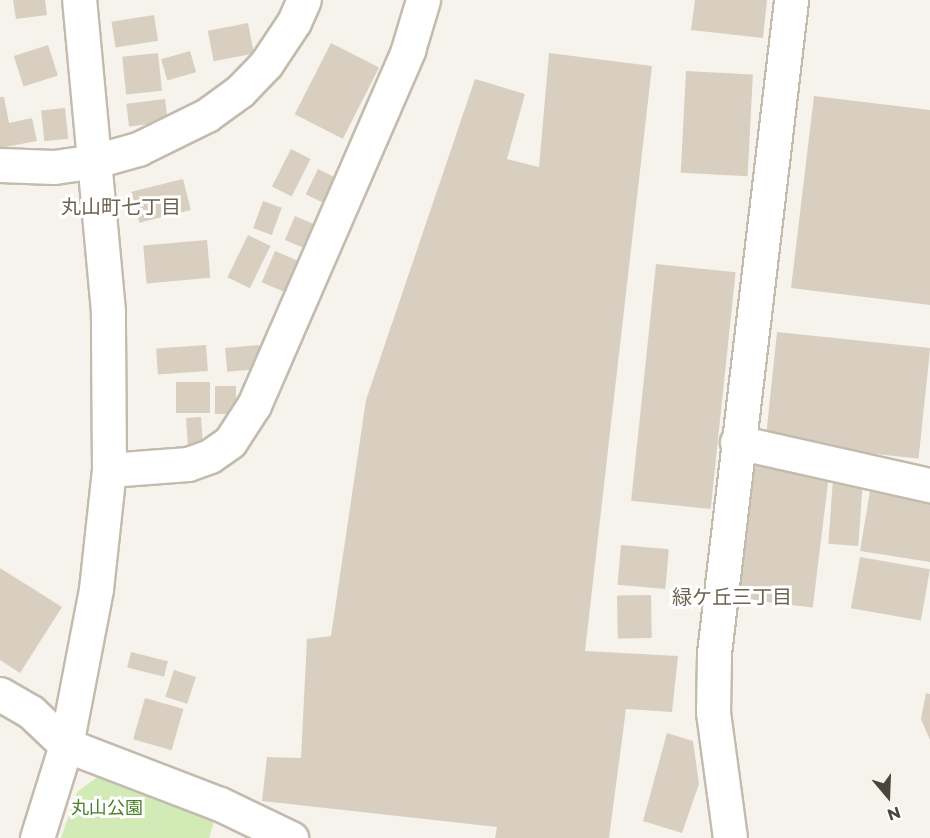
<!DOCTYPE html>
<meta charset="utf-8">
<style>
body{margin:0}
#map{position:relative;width:930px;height:838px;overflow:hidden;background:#f6f3ec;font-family:Montserrat,"Noto Sans JP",sans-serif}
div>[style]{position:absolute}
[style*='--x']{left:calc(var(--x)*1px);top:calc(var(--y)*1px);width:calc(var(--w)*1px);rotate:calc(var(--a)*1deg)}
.green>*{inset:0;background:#d2eab5}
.building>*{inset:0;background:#d8cfc1;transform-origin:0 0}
.roads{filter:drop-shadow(2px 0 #c2bbae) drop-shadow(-2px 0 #c2bbae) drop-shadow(0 2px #c2bbae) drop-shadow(0 -2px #c2bbae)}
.minor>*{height:33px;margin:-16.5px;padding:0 16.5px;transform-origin:16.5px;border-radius:16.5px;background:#fff}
span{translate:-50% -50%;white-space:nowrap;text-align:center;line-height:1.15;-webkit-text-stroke:6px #fff;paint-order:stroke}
.park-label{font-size:18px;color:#4a7f2a}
.neighbourhood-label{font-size:20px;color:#6e6250}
.north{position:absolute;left:858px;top:766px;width:60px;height:60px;-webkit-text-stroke:4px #fff;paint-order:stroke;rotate:161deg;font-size:16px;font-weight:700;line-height:24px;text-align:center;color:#4b4439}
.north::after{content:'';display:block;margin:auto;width:21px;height:27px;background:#4b4439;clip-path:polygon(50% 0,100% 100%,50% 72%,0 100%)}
</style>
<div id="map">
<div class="green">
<i style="clip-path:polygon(103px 773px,215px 818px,209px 838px,61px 838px,77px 792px)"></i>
</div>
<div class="building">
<i style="clip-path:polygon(13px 0,45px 0,47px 15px,16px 19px)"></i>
<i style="clip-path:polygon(695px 0,767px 0,763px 38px,691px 30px)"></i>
<i style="left:154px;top:15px;width:26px;height:43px;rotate:81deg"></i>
<i style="left:248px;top:23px;width:31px;height:41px;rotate:79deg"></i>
<i style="left:331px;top:43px;width:54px;height:80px;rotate:27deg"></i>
<i style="left:48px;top:45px;width:32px;height:36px;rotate:72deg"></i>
<i style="left:190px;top:51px;width:22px;height:30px;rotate:74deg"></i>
<i style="left:158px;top:53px;width:38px;height:36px;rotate:84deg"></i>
<i style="clip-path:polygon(549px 53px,652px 66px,585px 651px,678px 656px,672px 712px,626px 709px,609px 838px,495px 838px,497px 827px,262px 801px,267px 757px,301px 758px,307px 639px,331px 636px,366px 400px,475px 79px,525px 94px,507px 159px,539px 167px)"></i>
<i style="left:686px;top:71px;width:67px;height:102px;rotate:3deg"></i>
<i style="clip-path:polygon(814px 96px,930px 110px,930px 305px,791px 288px)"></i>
<i style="clip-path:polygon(0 97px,4px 97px,9px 123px,32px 118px,37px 141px,0 148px)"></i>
<i style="left:165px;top:99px;width:23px;height:39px;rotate:83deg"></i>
<i style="left:65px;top:108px;width:31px;height:24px;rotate:84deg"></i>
<i style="left:291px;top:149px;width:22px;height:42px;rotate:27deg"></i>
<i style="left:318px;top:169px;width:25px;height:28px;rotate:26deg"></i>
<i style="left:183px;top:179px;width:32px;height:53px;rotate:76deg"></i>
<i style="left:263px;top:201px;width:20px;height:29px;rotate:20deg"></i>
<i style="left:295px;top:216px;width:26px;height:26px;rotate:23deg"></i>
<i style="left:248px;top:235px;width:25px;height:47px;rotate:26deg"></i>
<i style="left:207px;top:240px;width:38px;height:64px;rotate:85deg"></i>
<i style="left:275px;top:251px;width:25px;height:34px;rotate:23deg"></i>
<i style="left:656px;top:264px;width:80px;height:238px;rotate:6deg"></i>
<i style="left:777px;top:332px;width:154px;height:111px;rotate:6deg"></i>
<i style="left:206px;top:345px;width:26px;height:50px;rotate:86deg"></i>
<i style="left:259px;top:345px;width:24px;height:34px;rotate:85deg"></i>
<i style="left:210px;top:382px;width:31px;height:34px;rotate:90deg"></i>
<i style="left:215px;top:386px;width:21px;height:28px"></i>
<i style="left:201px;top:417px;width:32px;height:15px;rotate:86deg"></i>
<i style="left:751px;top:462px;width:79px;height:137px;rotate:7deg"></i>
<i style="left:833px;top:478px;width:30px;height:66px;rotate:4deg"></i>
<i style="clip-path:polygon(870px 491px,930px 501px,930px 562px,860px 551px)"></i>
<i style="left:621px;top:545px;width:48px;height:40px;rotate:5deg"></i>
<i style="left:860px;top:557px;width:71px;height:52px;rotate:10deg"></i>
<i style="clip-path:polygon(0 568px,62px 607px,20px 673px,0 660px)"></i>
<i style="left:651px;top:595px;width:43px;height:34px;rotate:89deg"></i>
<i style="left:131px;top:652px;width:38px;height:16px;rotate:14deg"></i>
<i style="left:174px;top:670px;width:23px;height:28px;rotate:18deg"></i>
<i style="clip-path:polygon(926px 693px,930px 694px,930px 740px,921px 719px)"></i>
<i style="left:145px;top:698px;width:40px;height:43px;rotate:16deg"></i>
<i style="clip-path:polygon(667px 733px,693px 741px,699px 784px,682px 833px,643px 821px)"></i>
</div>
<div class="roads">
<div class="minor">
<i style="--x:0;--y:165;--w:54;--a:2.1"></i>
<i style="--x:54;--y:167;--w:41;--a:-8.3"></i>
<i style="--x:95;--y:161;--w:45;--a:-15.6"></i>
<i style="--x:138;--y:149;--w:77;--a:-26.2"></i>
<i style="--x:207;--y:115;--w:41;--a:-36"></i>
<i style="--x:240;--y:91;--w:37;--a:-46"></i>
<i style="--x:266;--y:64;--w:50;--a:-56.3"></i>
<i style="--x:294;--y:22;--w:24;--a:-66"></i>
<i style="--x:737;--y:442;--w:198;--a:12.6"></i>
<i style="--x:109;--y:470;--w:79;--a:-4.3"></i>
<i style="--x:188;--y:464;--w:23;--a:-20"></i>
<i style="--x:210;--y:456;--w:24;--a:-35"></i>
<i style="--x:230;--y:442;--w:44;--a:-57"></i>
<i style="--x:254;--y:405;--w:387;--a:-66.5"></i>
<i style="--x:408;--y:50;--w:52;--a:-73.3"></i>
<i style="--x:0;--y:694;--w:36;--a:30"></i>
<i style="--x:31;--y:712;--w:48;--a:43.3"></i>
<i style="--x:66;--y:745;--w:165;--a:21"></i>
<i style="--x:220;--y:804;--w:79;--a:25.6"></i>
<i style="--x:37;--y:838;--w:97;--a:-72.7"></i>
<i style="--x:66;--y:745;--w:159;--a:-79.1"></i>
<i style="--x:96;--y:589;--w:120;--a:-83.8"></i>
<i style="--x:109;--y:470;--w:159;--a:-90.4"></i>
<i style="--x:108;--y:311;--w:312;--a:-95.3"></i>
<i style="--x:730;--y:838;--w:127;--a:-97.7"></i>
<i style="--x:713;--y:712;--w:59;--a:-89"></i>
<i style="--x:714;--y:653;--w:658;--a:-83.27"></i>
</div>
</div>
<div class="park-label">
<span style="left:107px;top:808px">丸山公園</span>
</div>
<div class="neighbourhood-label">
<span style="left:121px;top:207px">丸山町七丁目</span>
<span style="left:732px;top:597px">緑ケ丘三丁目</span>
</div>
<div class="north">N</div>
</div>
